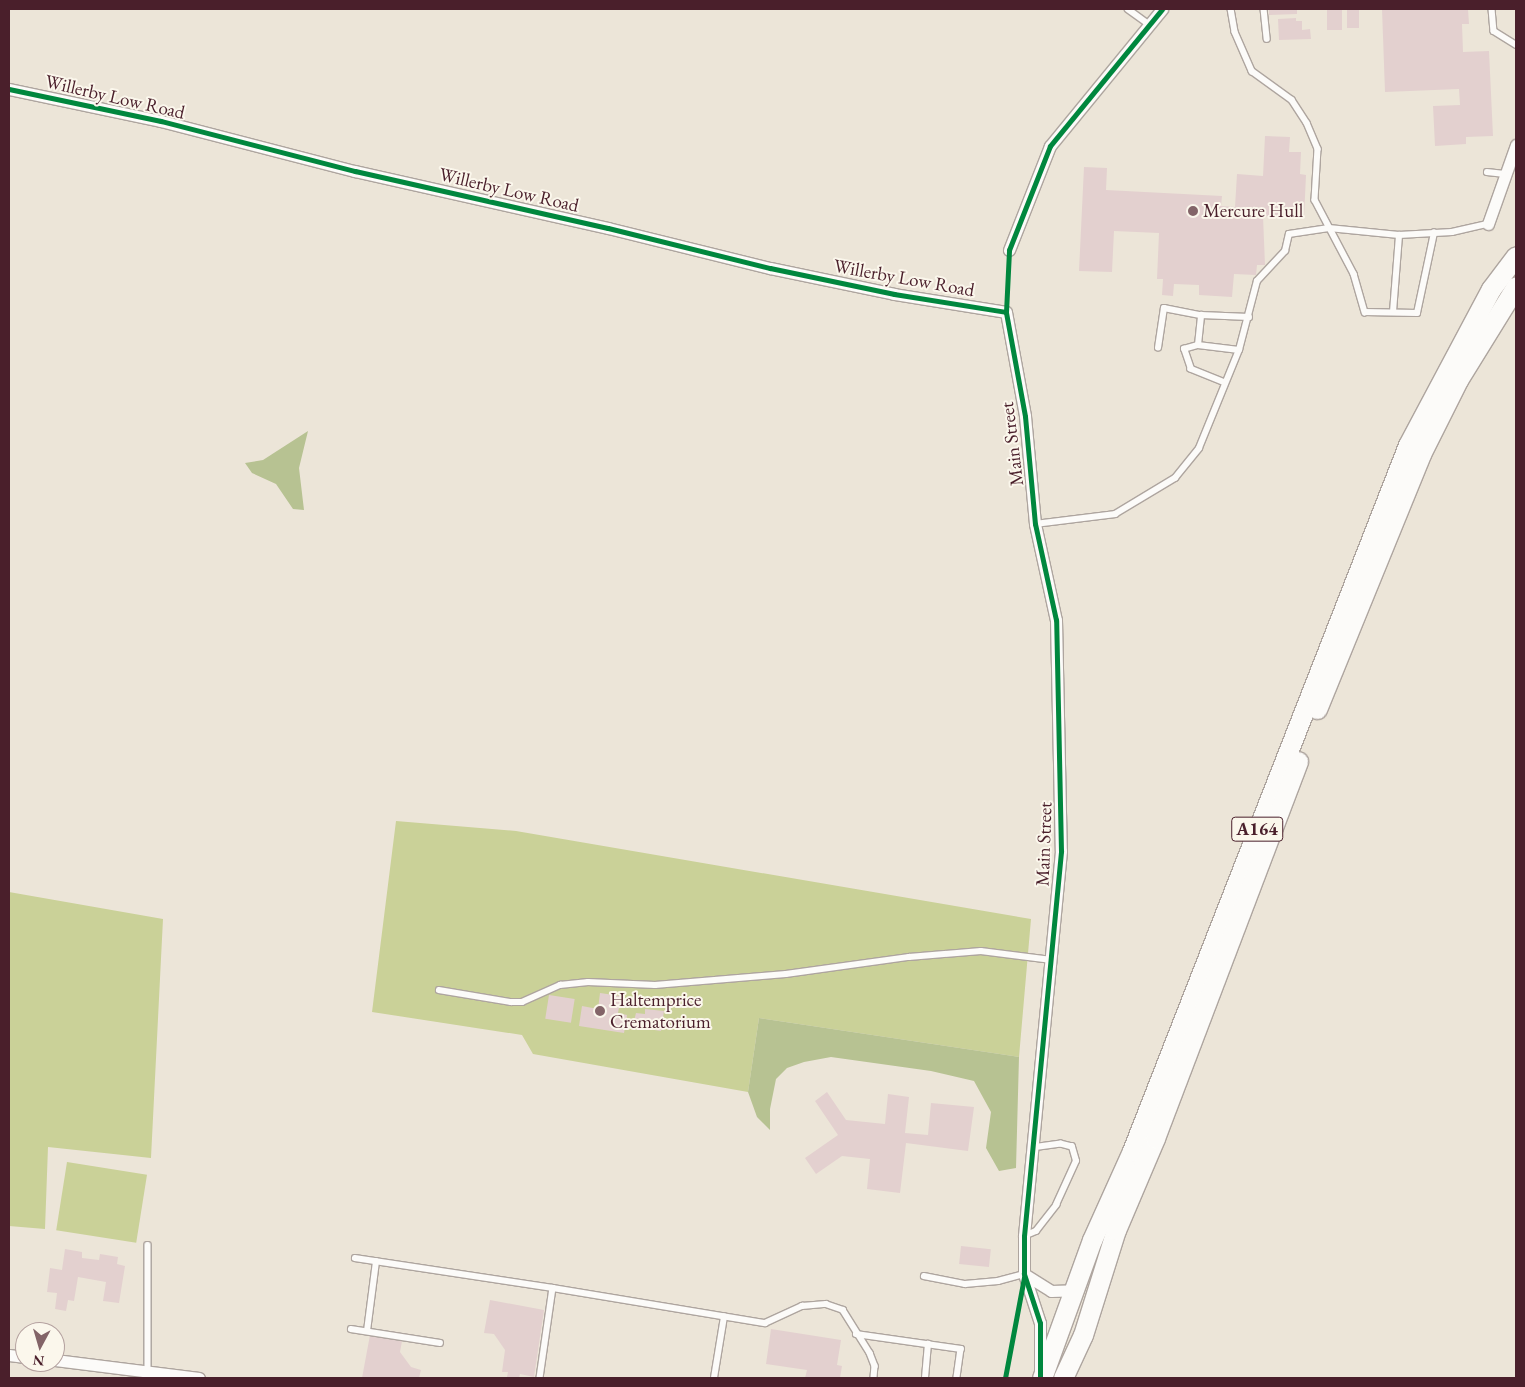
<!DOCTYPE html>
<style>
body{margin:0}
#map{position:relative;width:1525px;height:1387px;overflow:hidden;background:#ece5d8;font-family:"EB Garamond",serif}
div>[style]{position:absolute}
[style*='--x']{left:calc(var(--x)*1px);top:calc(var(--y)*1px);width:calc(var(--w)*1px);rotate:calc(var(--a)*1deg)}
.green>*{inset:0;background:#cad198;transform-origin:0 0}
.forest>*{inset:0;background:#b7c292}
.building>*{inset:0;background:#e3d0cf;transform-origin:0 0}
.roads{filter:drop-shadow(1px 0 #aea59f) drop-shadow(-1px 0 #aea59f) drop-shadow(0 1px #aea59f) drop-shadow(0 -1px #aea59f)}
.service>*{height:5.5px;margin:-2.75px;padding:0 2.75px;transform-origin:2.75px;border-radius:2.75px;background:#fcfbf9}
.minor>*{height:11px;margin:-5.5px;padding:0 5.5px;transform-origin:5.5px;border-radius:5.5px;background:#fcfbf9}
.trunk>*{height:19px;margin:-9.5px;padding:0 9.5px;transform-origin:9.5px;border-radius:9.5px;background:#fcfbf9}
.cycleway>*{height:5px;margin:-2.5px;padding:0 2.5px;transform-origin:2.5px;border-radius:2.5px;background:#00873e}
.dots>*{width:14px;height:14px;translate:-50% -50%;box-sizing:border-box;border:2px solid #fbf7ec;border-radius:50%}
span{translate:-50% -50%;white-space:nowrap;text-align:center;line-height:1.15;-webkit-text-stroke:4px #fbf7ec;paint-order:stroke}
.shield-label span{padding:1px 4px;background:#fbf7ec;border:1px solid;border-radius:4px;-webkit-text-stroke-width:0}
.shield-label{font-size:18px;color:#4a1f2b;font-weight:700}
.street-label{font-size:19px;color:#4a1f2b}
.poi-label{font-size:19px;color:#4a1f2b}
.left{translate:0 -50%;text-align:left}
.frame{position:absolute;inset:0;border:10px solid #4a1f2b;pointer-events:none}
.north{position:absolute;left:15px;top:1322px;width:50px;height:50px;box-sizing:border-box;background:#fbf7ec;border:1px solid #b4a19f;border-radius:50%;rotate:186deg;font-size:14px;font-weight:700;line-height:20px;text-align:center;color:#4a1f2b}
.north::after{content:'';display:block;margin:auto;width:18px;height:22px;background:#836468;clip-path:polygon(50% 0,100% 100%,50% 72%,0 100%)}
</style>
<div id="map">
<div class="green">
<i style="clip-path:polygon(396px 821px,516px 831px,1031px 919px,1019px 1057px,759px 1018px,748px 1092px,533px 1054px,522px 1035px,372px 1012px)"></i>
<i style="clip-path:polygon(9px 892px,163px 919px,151px 1158px,48px 1147px,45px 1229px,9px 1226px)"></i>
<i style="left:67px;top:1162px;width:81px;height:69px;rotate:9deg"></i>
</div>
<div class="forest">
<i style="clip-path:polygon(308px 431px,299px 468px,304px 510px,293px 509px,276px 484px,252px 473px,245px 463px,263px 460px)"></i>
<i style="clip-path:polygon(759px 1018px,1019px 1057px,1016px 1168px,999px 1171px,986px 1148px,991px 1112px,974px 1081px,931px 1071px,831px 1057px,804px 1062px,787px 1068px,776px 1079px,770px 1109px,770px 1130px,757px 1117px,748px 1092px)"></i>
</div>
<div class="building">
<i style="clip-path:polygon(1269px 9px,1297px 9px,1297px 14px,1269px 15px)"></i>
<i style="left:1327px;top:9px;width:15px;height:21px"></i>
<i style="left:1347px;top:9px;width:12px;height:19px"></i>
<i style="clip-path:polygon(1382px 9px,1468px 9px,1469px 24px,1462px 24px,1463px 52px,1489px 51px,1493px 136px,1466px 137px,1466px 144px,1435px 146px,1433px 106px,1460px 105px,1459px 89px,1385px 92px)"></i>
<i style="clip-path:polygon(1296px 18px,1296px 21px,1302px 21px,1302px 30px,1310px 29px,1311px 39px,1279px 40px,1278px 19px)"></i>
<i style="clip-path:polygon(1265px 136px,1290px 137px,1289px 152px,1301px 152px,1300px 174px,1306px 175px,1304px 218px,1263px 216px,1265px 265px,1257px 265px,1256px 275px,1234px 274px,1232px 297px,1199px 295px,1199px 285px,1174px 284px,1173px 296px,1162px 295px,1163px 279px,1157px 279px,1159px 233px,1114px 231px,1112px 272px,1079px 271px,1084px 167px,1107px 168px,1106px 190px,1222px 196px,1221px 206px,1235px 207px,1237px 174px,1263px 176px)"></i>
<i style="clip-path:polygon(600px 993px,621px 996px,618px 1013px,627px 1015px,624px 1033px,579px 1026px,582px 1006px,598px 1009px)"></i>
<i style="left:549px;top:995px;width:26px;height:24px;rotate:9deg"></i>
<i style="clip-path:polygon(645px 1009px,664px 1011px,661px 1031px,641px 1028px,642px 1021px,634px 1021px,636px 1013px,645px 1014px)"></i>
<i style="clip-path:polygon(827px 1092px,846px 1120px,885px 1124px,888px 1094px,909px 1097px,905px 1133px,928px 1135px,931px 1103px,974px 1107px,968px 1151px,906px 1143px,900px 1193px,867px 1189px,870px 1159px,842px 1156px,816px 1174px,805px 1158px,838px 1135px,815px 1101px)"></i>
<i style="left:961px;top:1246px;width:30px;height:18px;rotate:6deg"></i>
<i style="clip-path:polygon(65px 1249px,82px 1252px,82px 1258px,99px 1260px,100px 1254px,118px 1257px,117px 1264px,125px 1266px,119px 1303px,103px 1301px,106px 1282px,78px 1277px,74px 1301px,68px 1300px,66px 1311px,55px 1309px,57px 1293px,47px 1292px,50px 1268px,62px 1270px)"></i>
<i style="clip-path:polygon(490px 1300px,544px 1310px,534px 1377px,520px 1374px,519px 1378px,507px 1377px,508px 1372px,502px 1372px,505px 1350px,494px 1334px,484px 1333px)"></i>
<i style="clip-path:polygon(771px 1329px,841px 1340px,837px 1365px,842px 1366px,840px 1378px,805px 1378px,807px 1370px,766px 1364px)"></i>
<i style="clip-path:polygon(370px 1335px,402px 1341px,400px 1352px,411px 1367px,421px 1370px,419px 1378px,362px 1378px)"></i>
</div>
<div class="roads">
<div class="service">
<i style="--x:1128;--y:9;--w:27;--a:36"></i>
<i style="--x:1231;--y:9;--w:23;--a:80"></i>
<i style="--x:1235;--y:32;--w:43;--a:66.4"></i>
<i style="--x:1252;--y:71;--w:49;--a:35.9"></i>
<i style="--x:1292;--y:100;--w:27;--a:57"></i>
<i style="--x:1307;--y:123;--w:28;--a:67"></i>
<i style="--x:1318;--y:149;--w:51;--a:93.4"></i>
<i style="--x:1315;--y:200;--w:84;--a:62.2"></i>
<i style="--x:1354;--y:274;--w:40;--a:74"></i>
<i style="--x:1365;--y:312;--w:52;--a:1.1"></i>
<i style="--x:1417;--y:313;--w:82;--a:-78"></i>
<i style="--x:1264;--y:9;--w:30;--a:84"></i>
<i style="--x:1492;--y:9;--w:22;--a:85"></i>
<i style="--x:1494;--y:31;--w:26;--a:32"></i>
<i style="--x:1487;--y:172;--w:20;--a:6"></i>
<i style="--x:1393;--y:312;--w:77;--a:-85.5"></i>
<i style="--x:1198;--y:345;--w:30;--a:-84"></i>
<i style="--x:1158;--y:348;--w:40;--a:-81.5"></i>
<i style="--x:1164;--y:308;--w:38;--a:11"></i>
<i style="--x:1201;--y:315;--w:48;--a:2.4"></i>
<i style="--x:1225;--y:383;--w:37;--a:-158"></i>
<i style="--x:1191;--y:369;--w:21;--a:-109"></i>
<i style="--x:1184;--y:349;--w:15;--a:-16"></i>
<i style="--x:1198;--y:345;--w:41;--a:7"></i>
<i style="--x:1035;--y:524;--w:81;--a:-7.1"></i>
<i style="--x:1115;--y:514;--w:70;--a:-31"></i>
<i style="--x:1175;--y:478;--w:38;--a:-51"></i>
<i style="--x:1199;--y:448;--w:106;--a:-67.8"></i>
<i style="--x:1239;--y:350;--w:71;--a:-75.4"></i>
<i style="--x:1257;--y:281;--w:41;--a:-47"></i>
<i style="--x:1285;--y:251;--w:17;--a:-77"></i>
<i style="--x:1289;--y:234;--w:40;--a:-8.5"></i>
<i style="--x:1329;--y:228;--w:70;--a:5.7"></i>
<i style="--x:1399;--y:235;--w:53;--a:-3.2"></i>
<i style="--x:1452;--y:232;--w:37;--a:-13"></i>
<i style="--x:439;--y:990;--w:73;--a:9.5"></i>
<i style="--x:511;--y:1002;--w:11;--a:0"></i>
<i style="--x:522;--y:1002;--w:42;--a:-24.1"></i>
<i style="--x:560;--y:985;--w:28;--a:-6"></i>
<i style="--x:588;--y:982;--w:67;--a:2.6"></i>
<i style="--x:655;--y:985;--w:131;--a:-4.8"></i>
<i style="--x:786;--y:974;--w:124;--a:-7.9"></i>
<i style="--x:909;--y:957;--w:72;--a:-4.8"></i>
<i style="--x:981;--y:951;--w:71;--a:7.3"></i>
<i style="--x:1024;--y:1236;--w:13;--a:-23"></i>
<i style="--x:1036;--y:1231;--w:33;--a:-52"></i>
<i style="--x:1056;--y:1205;--w:48;--a:-65.6"></i>
<i style="--x:1076;--y:1161;--w:15;--a:-106"></i>
<i style="--x:1072;--y:1147;--w:11;--a:-165"></i>
<i style="--x:1061;--y:1144;--w:27;--a:172"></i>
<i style="--x:148;--y:1245;--w:127;--a:90"></i>
<i style="--x:355;--y:1258;--w:200;--a:8.6"></i>
<i style="--x:553;--y:1288;--w:91;--a:98.2"></i>
<i style="--x:924;--y:1276;--w:42;--a:11"></i>
<i style="--x:965;--y:1284;--w:33;--a:-5"></i>
<i style="--x:998;--y:1281;--w:27;--a:-15"></i>
<i style="--x:553;--y:1288;--w:215;--a:9.4"></i>
<i style="--x:765;--y:1323;--w:41;--a:-24.7"></i>
<i style="--x:802;--y:1306;--w:24;--a:-5"></i>
<i style="--x:826;--y:1304;--w:18;--a:19"></i>
<i style="--x:843;--y:1310;--w:51;--a:57.9"></i>
<i style="--x:870;--y:1353;--w:14;--a:69"></i>
<i style="--x:875;--y:1366;--w:12;--a:95"></i>
<i style="--x:351;--y:1329;--w:90;--a:8.9"></i>
<i style="--x:367;--y:1331;--w:70;--a:-82.6"></i>
<i style="--x:856;--y:1334;--w:106;--a:8.1"></i>
<i style="--x:961;--y:1349;--w:29;--a:98"></i>
<i style="--x:714;--y:1378;--w:62;--a:-80.7"></i>
<i style="--x:925;--y:1378;--w:34;--a:-85"></i>
</div>
<div class="minor">
<i style="--x:9;--y:89;--w:155;--a:11.9"></i>
<i style="--x:161;--y:121;--w:200;--a:14.5"></i>
<i style="--x:355;--y:171;--w:259;--a:12.7"></i>
<i style="--x:608;--y:228;--w:167;--a:13.9"></i>
<i style="--x:770;--y:268;--w:127;--a:11.8"></i>
<i style="--x:894;--y:294;--w:113;--a:9.1"></i>
<i style="--x:1006;--y:312;--w:106;--a:79.6"></i>
<i style="--x:1025;--y:416;--w:108;--a:84.7"></i>
<i style="--x:1035;--y:524;--w:98;--a:77.7"></i>
<i style="--x:1056;--y:620;--w:231;--a:88.8"></i>
<i style="--x:1061;--y:851;--w:387;--a:95.5"></i>
<i style="--x:1024;--y:1236;--w:38;--a:90"></i>
<i style="--x:1024;--y:1274;--w:52;--a:71.9"></i>
<i style="--x:1040;--y:1323;--w:48;--a:90"></i>
<i style="--x:1488;--y:224;--w:84;--a:-70.5"></i>
<i style="--x:1009;--y:250;--w:112;--a:-68.5"></i>
<i style="--x:1050;--y:146;--w:177;--a:-50.7"></i>
<i style="--x:1024;--y:1274;--w:32;--a:32"></i>
<i style="--x:1051;--y:1291;--w:24;--a:-2"></i>
<i style="--x:9;--y:1355;--w:16;--a:7"></i>
<i style="--x:55;--y:1360;--w:145;--a:7.1"></i>
</div>
<div class="trunk">
<i style="--x:1317;--y:709;--w:275;--a:-67.8"></i>
<i style="--x:1421;--y:454;--w:83;--a:-63.4"></i>
<i style="--x:1458;--y:380;--w:110;--a:-58.3"></i>
<i style="--x:1042;--y:1378;--w:147;--a:-70.1"></i>
<i style="--x:1092;--y:1240;--w:98;--a:-65.8"></i>
<i style="--x:1132;--y:1151;--w:758;--a:-68.65"></i>
<i style="--x:1408;--y:445;--w:177;--a:-62"></i>
<i style="--x:1491;--y:289;--w:41;--a:-52.9"></i>
<i style="--x:1063;--y:1378;--w:47;--a:-65.1"></i>
<i style="--x:1083;--y:1335;--w:110;--a:-72.6"></i>
<i style="--x:1116;--y:1230;--w:100;--a:-67"></i>
<i style="--x:1155;--y:1138;--w:403;--a:-69.2"></i>
</div>
</div>
<div class="cycleway">
<i style="--x:9;--y:89;--w:155;--a:11.9"></i>
<i style="--x:161;--y:121;--w:200;--a:14.5"></i>
<i style="--x:355;--y:171;--w:259;--a:12.7"></i>
<i style="--x:608;--y:228;--w:167;--a:13.9"></i>
<i style="--x:770;--y:268;--w:127;--a:11.8"></i>
<i style="--x:894;--y:294;--w:113;--a:9.1"></i>
<i style="--x:1005;--y:1378;--w:103;--a:-79.3"></i>
<i style="--x:1040;--y:1378;--w:55;--a:-90"></i>
<i style="--x:1040;--y:1323;--w:52;--a:-108.1"></i>
<i style="--x:1024;--y:1274;--w:38;--a:-90"></i>
<i style="--x:1024;--y:1236;--w:387;--a:-84.5"></i>
<i style="--x:1061;--y:851;--w:231;--a:-91.2"></i>
<i style="--x:1056;--y:620;--w:98;--a:-102.3"></i>
<i style="--x:1035;--y:524;--w:108;--a:-95.3"></i>
<i style="--x:1025;--y:416;--w:106;--a:-100.4"></i>
<i style="--x:1006;--y:312;--w:62;--a:-87.2"></i>
<i style="--x:1009;--y:250;--w:112;--a:-68.5"></i>
<i style="--x:1050;--y:146;--w:177;--a:-50.7"></i>
</div>
<div class="dots">
<i style="left:1193px;top:211px;background:#836468"></i>
<i style="left:600px;top:1011px;background:#836468"></i>
</div>
<div class="shield-label">
<span style="left:1257px;top:829px">A164</span>
</div>
<div class="street-label">
<span style="left:115px;top:97px;rotate:13deg">Willerby Low Road</span>
<span style="left:509px;top:190px;rotate:13deg">Willerby Low Road</span>
<span style="left:904px;top:278px;rotate:10deg">Willerby Low Road</span>
<span style="left:1012px;top:444px;rotate:-97deg">Main Street</span>
<span style="left:1044px;top:844px;rotate:-88deg">Main Street</span>
</div>
<div class="poi-label">
<span class="left" style="left:1203px;top:211px">Mercure Hull</span>
<span class="left" style="left:610px;top:1011px">Haltemprice<br>Crematorium</span>
</div>
<div class="frame"></div>
<div class="north">N</div>
</div>
